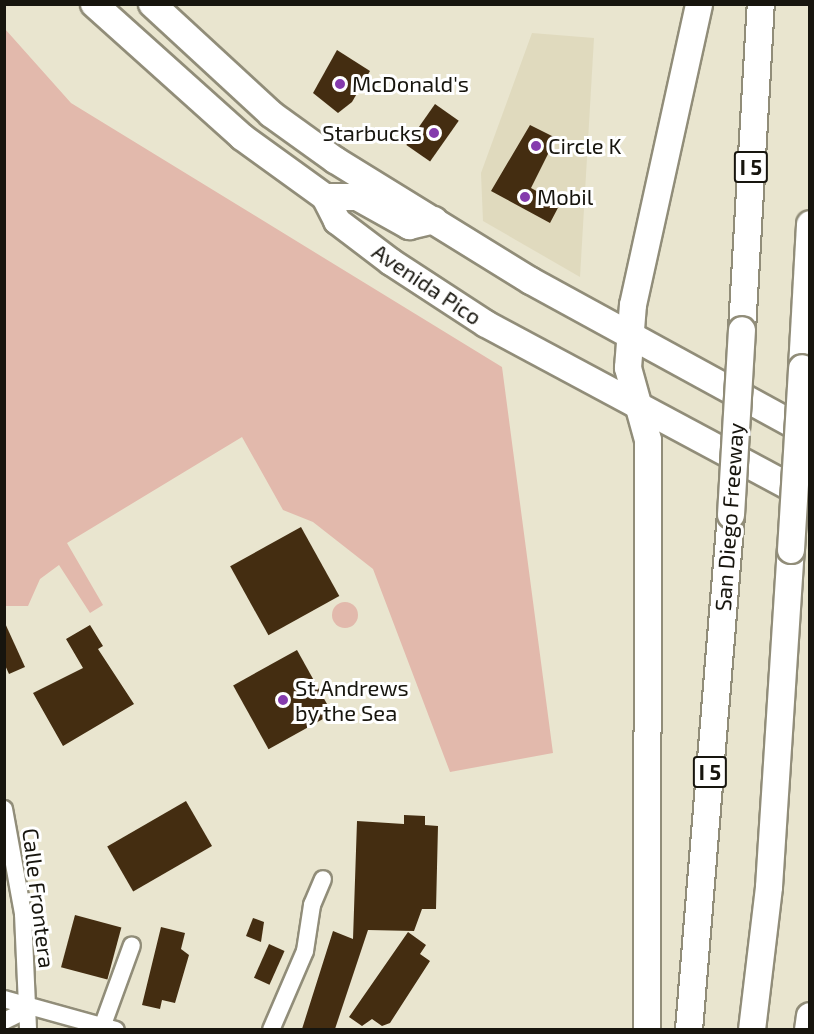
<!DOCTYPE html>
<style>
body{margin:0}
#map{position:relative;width:814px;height:1034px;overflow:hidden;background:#e9e5cf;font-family:"Exo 2",sans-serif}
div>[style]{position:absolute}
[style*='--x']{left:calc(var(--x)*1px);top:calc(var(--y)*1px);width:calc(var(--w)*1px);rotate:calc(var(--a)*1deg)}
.built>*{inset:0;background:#e0dabe}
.green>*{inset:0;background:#e2b9ac}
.round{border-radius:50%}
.building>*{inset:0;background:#442d11;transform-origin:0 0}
.roads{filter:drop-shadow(2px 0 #918d79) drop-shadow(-2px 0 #918d79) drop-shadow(0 2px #918d79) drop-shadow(0 -2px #918d79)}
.minor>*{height:16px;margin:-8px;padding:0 8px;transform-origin:8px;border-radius:8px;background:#fff}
.highway>*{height:26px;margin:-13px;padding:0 13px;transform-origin:13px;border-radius:13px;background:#fff}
.bridges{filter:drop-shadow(2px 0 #918d79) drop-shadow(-2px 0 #918d79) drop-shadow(0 2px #918d79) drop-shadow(0 -2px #918d79)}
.highway-bridge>*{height:26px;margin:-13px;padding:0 13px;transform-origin:13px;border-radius:13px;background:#fff}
.dots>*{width:16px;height:16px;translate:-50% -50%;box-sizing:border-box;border:3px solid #fff;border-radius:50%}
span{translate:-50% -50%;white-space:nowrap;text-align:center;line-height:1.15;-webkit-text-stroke:6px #fff;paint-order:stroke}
.shield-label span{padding:2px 4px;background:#fff;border:2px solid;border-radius:4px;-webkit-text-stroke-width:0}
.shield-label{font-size:21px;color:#17150e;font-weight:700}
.poi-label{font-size:22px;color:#17150e}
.left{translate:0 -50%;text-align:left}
.right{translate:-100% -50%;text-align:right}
.street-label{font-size:22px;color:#17150e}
.frame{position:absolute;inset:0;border:6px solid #17150e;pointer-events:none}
</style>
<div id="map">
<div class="built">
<i style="clip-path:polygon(532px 33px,594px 38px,580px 277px,483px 221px,481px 173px)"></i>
</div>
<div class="green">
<i style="clip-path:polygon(5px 29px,71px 103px,502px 367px,553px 753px,450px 772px,373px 569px,313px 522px,283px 510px,242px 437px,67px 543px,103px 605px,90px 613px,59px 565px,40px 579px,28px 606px,5px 606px)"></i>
<i class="round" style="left:332px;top:602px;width:26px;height:26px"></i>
</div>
<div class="building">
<i style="clip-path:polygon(337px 50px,370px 71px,352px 102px,338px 113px,313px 93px)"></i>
<i style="left:435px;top:104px;width:29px;height:50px;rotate:35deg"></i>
<i style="clip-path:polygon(530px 125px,556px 138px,531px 188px,560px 204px,550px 223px,491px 191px)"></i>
<i style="left:301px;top:527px;width:79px;height:81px;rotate:61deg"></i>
<i style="clip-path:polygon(4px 621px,25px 667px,9px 674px,4px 663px)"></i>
<i style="clip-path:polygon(90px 625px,103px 646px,98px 649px,134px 704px,63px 746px,33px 693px,83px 668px,66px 639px)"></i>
<i style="left:297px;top:650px;width:73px;height:73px;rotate:61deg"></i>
<i style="left:186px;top:801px;width:52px;height:91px;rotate:60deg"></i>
<i style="clip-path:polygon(404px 815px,425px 816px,425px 825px,438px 826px,436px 909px,422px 909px,414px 931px,368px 930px,335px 1029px,302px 1029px,333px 931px,353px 939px,357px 821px,404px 824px)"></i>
<i style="left:75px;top:915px;width:48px;height:54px;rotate:15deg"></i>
<i style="clip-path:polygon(253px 918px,264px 922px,261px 942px,246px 936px)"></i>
<i style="clip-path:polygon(161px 927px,185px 933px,181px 949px,189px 955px,175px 1003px,162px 1000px,160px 1009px,142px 1005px)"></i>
<i style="clip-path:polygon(408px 932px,426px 945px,420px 954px,430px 961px,390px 1023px,382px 1026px,372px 1019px,362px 1026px,349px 1017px)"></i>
<i style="left:269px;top:944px;width:17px;height:37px;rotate:24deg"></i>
</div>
<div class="roads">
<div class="minor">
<i style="--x:4;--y:809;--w:107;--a:79.7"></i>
<i style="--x:23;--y:914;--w:116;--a:87.5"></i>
<i style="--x:4;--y:999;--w:116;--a:15.5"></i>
<i style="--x:4;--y:1021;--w:30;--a:-26"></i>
<i style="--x:101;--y:1030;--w:90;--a:-70"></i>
<i style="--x:271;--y:1030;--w:86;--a:-66.7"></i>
<i style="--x:305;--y:951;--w:47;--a:-81.3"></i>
<i style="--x:312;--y:905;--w:28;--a:-67"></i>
</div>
<div class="highway">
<i style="--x:94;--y:4;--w:199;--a:41.9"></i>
<i style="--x:242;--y:137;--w:102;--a:35.9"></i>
<i style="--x:325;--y:197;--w:27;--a:63"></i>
<i style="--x:337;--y:221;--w:68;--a:37.2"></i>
<i style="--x:391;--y:262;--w:113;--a:33.1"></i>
<i style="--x:486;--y:324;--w:368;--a:28.2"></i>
<i style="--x:152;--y:4;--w:162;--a:42.7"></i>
<i style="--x:271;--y:114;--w:79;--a:35.7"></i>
<i style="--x:335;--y:160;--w:230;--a:31.7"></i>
<i style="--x:531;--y:281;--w:318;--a:28.7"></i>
<i style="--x:325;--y:197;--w:32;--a:0"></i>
<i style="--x:357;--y:197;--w:60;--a:29.1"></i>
<i style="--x:409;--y:226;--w:26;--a:-13"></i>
<i style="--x:742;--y:330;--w:327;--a:-86.7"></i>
<i style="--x:802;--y:368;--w:144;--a:-86.8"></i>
<i style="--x:647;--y:1030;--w:590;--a:-89.9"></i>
<i style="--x:648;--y:440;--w:75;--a:-105.5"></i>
<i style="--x:628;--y:368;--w:63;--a:-85.5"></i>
<i style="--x:633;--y:305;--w:308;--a:-77.6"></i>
<i style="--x:689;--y:1030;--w:517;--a:-85.34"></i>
<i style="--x:752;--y:1030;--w:144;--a:-83.2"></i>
<i style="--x:769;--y:887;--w:338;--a:-86.3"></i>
<i style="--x:808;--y:1030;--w:14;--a:-82"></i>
</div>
</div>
<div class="bridges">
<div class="highway-bridge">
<i style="--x:731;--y:515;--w:185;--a:-86.6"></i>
<i style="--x:791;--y:550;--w:182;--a:-86.5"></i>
</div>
</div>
<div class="dots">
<i style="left:340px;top:84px;background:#853bad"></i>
<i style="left:434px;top:133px;background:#853bad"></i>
<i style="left:536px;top:146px;background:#853bad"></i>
<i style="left:525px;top:197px;background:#853bad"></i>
<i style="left:283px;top:700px;background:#853bad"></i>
</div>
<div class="shield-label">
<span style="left:751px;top:167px">I 5</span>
<span style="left:710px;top:772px">I 5</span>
</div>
<div class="poi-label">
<span class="left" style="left:352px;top:84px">McDonald's</span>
<span class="right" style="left:422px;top:133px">Starbucks</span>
<span class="left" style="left:548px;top:146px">Circle K</span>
<span class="left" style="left:537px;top:197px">Mobil</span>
<span class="left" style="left:295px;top:700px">St Andrews<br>by the Sea</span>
</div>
<div class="street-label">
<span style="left:427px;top:284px;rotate:34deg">Avenida Pico</span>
<span style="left:729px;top:517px;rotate:-86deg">San Diego Freeway</span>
<span style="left:39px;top:898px;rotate:83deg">Calle Frontera</span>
</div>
<div class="frame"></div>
</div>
